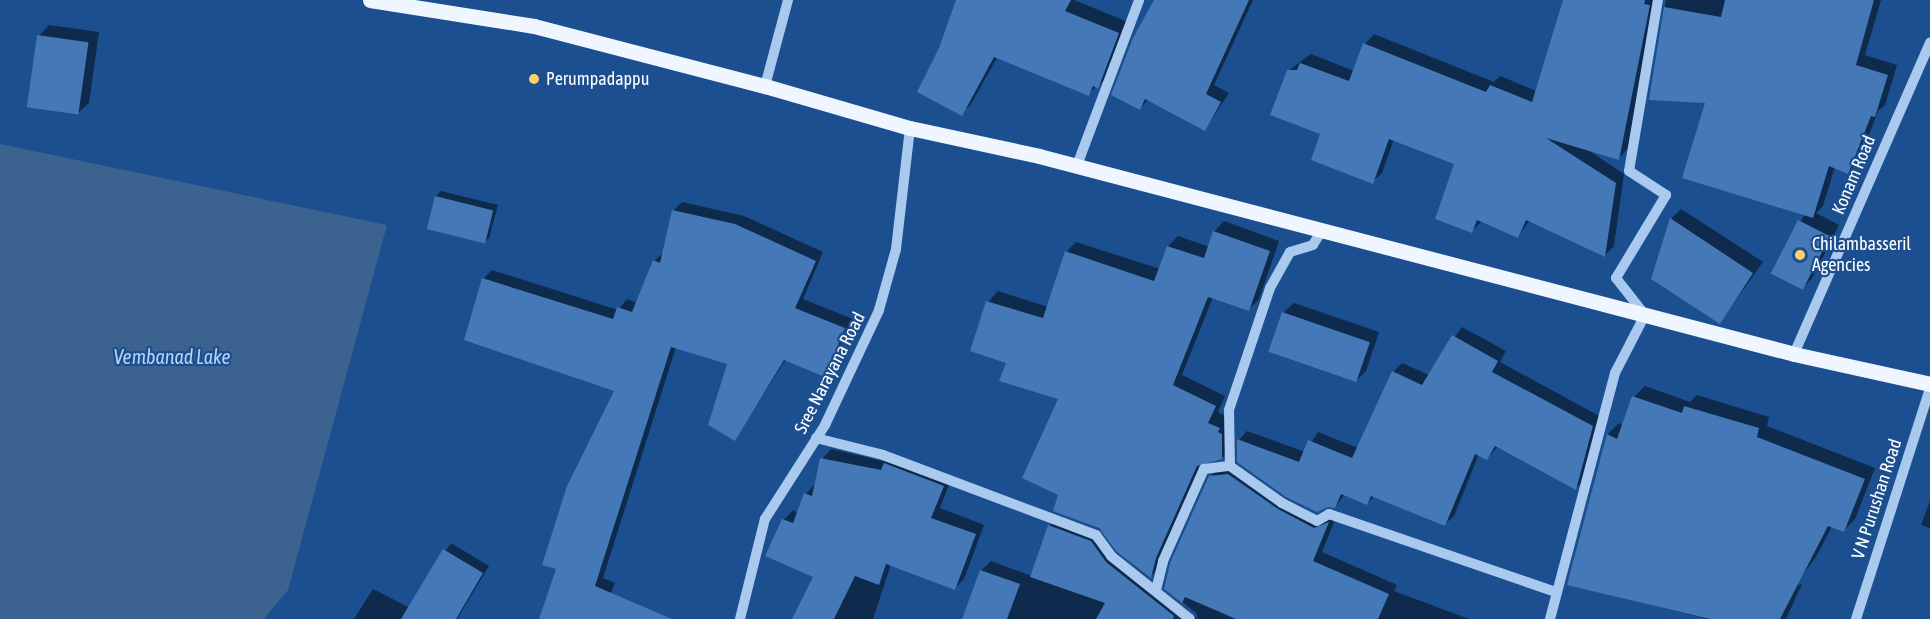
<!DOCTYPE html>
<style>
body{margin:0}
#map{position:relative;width:1930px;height:619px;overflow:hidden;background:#1b4f8f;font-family:"Asap Condensed",sans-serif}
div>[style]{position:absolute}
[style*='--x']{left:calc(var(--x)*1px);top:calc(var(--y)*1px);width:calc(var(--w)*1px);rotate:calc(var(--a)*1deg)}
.water>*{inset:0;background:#3c6290}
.shadow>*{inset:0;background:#0007}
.building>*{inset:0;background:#4478b7;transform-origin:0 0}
.minor>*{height:10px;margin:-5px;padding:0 5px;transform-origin:5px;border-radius:5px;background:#a9c9ee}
.major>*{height:15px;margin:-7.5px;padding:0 7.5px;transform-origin:7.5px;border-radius:7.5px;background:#f0f6ff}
.dots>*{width:16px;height:16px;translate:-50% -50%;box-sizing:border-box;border:3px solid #1b4f8f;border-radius:50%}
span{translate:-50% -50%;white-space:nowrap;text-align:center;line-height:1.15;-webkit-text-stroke:4.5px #1b4f8f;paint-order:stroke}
.poi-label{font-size:18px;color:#fff}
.left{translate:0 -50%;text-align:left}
.street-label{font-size:18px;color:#fff}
.water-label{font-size:20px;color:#b5d3f5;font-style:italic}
</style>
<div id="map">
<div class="water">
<i style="clip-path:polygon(0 144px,387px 225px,288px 590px,264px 619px,0 619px)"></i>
</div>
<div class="shadow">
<i style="clip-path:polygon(958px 0,1074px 0,1128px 22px,1108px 77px,1088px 94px,998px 56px,971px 104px,961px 114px,941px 49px)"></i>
<i style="clip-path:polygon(1161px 0,1253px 0,1214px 85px,1229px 93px,1205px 129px,1149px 99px,1140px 108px)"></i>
<i style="clip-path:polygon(1564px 0,1658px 0,1628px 148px,1619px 158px,1588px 150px,1624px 174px,1614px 246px,1604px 256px,1530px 220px,1518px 236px,1481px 222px,1472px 231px,1456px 163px,1394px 139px,1382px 173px,1372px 182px,1322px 134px,1288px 71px,1311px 54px,1354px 71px,1365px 44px,1374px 34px,1494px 82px,1500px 76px,1536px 91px)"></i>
<i style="clip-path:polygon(1666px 0,1881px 0,1865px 55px,1897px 65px,1885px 105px,1878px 111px,1859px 162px,1848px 172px,1835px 167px,1823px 206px,1816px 213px,1839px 225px,1813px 277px,1803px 288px,1773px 273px,1805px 214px,1707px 102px,1650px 99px)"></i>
<i style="clip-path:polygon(49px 25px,99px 32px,89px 103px,78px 113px,39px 36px)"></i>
<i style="clip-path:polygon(441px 191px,498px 205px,489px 238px,483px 243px,436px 196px)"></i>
<i style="clip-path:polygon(682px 202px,744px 216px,823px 252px,803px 299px,853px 319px,833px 366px,825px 375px,786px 359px,735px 439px,728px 363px,676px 347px,603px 578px,615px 583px,600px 619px,541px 619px,616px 390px,483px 279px,492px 270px,618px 310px,627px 299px,637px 303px,654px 261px,663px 253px,673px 211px)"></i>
<i style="clip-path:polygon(1681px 209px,1763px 262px,1720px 322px,1671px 219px)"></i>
<i style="clip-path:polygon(1224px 221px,1279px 241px,1259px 299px,1249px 309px,1213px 297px,1182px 375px,1225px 396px,1218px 412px,1229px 418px,1232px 448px,1222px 458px,1203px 463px,1161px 566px,1151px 576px,1060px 494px,1060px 398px,1008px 362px,972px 350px,988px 302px,998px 291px,1048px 307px,1066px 252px,1076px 242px,1160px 269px,1168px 246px,1178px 236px,1209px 247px,1214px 232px)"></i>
<i style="clip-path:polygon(1294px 303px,1379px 332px,1366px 371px,1356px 381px,1283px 313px)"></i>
<i style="clip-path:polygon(1462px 327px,1506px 351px,1500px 362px,1601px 417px,1585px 480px,1576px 488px,1498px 446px,1487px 459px,1479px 454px,1454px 516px,1445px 524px,1375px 496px,1367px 503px,1345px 494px,1335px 507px,1239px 440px,1247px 431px,1305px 452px,1318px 432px,1358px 448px,1393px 372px,1402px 363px,1429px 375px)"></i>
<i style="clip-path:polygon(1645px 386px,1690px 402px,1697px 395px,1769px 417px,1767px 426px,1875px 468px,1855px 519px,1844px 530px,1832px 526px,1816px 557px,1794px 586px,1802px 584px,1786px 619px,1707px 619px,1569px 584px,1608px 434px,1619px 423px,1623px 426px,1634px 397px)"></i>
<i style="clip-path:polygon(831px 449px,952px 477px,940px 508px,984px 525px,964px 579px,955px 588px,891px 564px,873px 619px,794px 619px,815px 576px,767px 556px,784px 520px,793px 510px,798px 513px,806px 494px,815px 484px,822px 459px)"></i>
<i style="clip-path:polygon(1220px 467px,1324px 519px,1337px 515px,1322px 552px,1397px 585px,1394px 591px,1469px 619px,964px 619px,981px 571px,991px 561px,1032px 576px,1049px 526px,1059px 517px,1100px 532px,1115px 553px,1198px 619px,1196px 613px,1166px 588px,1210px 477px)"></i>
<i style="clip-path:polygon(1930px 501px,1930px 528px,1921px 525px)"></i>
<i style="clip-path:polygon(451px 543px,489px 566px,457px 619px,354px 619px,373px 589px,410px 608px)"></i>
</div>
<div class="building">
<i style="clip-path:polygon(956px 0,1071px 0,1065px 11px,1119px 33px,1098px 89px,1093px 86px,1089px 96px,994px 57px,962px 116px,917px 92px,939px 48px)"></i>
<i style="clip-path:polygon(1154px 0,1249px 0,1206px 94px,1221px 102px,1205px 131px,1145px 99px,1140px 110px,1111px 95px,1133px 38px)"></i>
<i style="clip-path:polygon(1563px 0,1645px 0,1644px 4px,1650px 5px,1619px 160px,1546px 138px,1616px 183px,1605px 257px,1526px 220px,1518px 238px,1477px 220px,1472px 233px,1435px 219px,1454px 164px,1389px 139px,1373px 184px,1311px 160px,1320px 134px,1270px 115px,1287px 70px,1297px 70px,1300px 63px,1349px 81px,1363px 43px,1486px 92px,1490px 85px,1532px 102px)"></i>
<i style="clip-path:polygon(1725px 0,1874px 0,1856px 65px,1888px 75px,1875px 117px,1871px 116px,1848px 174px,1829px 166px,1813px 218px,1682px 178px,1705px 103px,1649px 100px,1664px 7px,1721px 17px)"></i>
<i style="left:37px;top:35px;width:52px;height:73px;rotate:8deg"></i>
<i style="left:435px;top:196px;width:60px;height:34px;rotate:14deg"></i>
<i style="clip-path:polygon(672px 210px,735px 224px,816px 261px,795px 308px,845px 328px,825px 377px,784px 360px,735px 441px,708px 425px,727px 364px,671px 347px,595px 586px,672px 619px,539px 619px,556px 569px,542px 565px,567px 486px,614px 391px,464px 340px,482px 278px,613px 319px,617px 307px,632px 312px,653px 260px,660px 263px)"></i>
<i style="clip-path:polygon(1670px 218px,1753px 273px,1720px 324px,1651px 279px)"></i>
<i style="left:1798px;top:220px;width:36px;height:60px;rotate:27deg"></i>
<i style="clip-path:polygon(1213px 231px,1270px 251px,1249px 311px,1208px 297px,1173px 385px,1216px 406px,1208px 423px,1220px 428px,1218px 432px,1222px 434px,1222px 459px,1197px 466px,1156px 558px,1151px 578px,1116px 551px,1099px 528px,1053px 511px,1058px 495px,1022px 478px,1058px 399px,999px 381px,1006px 363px,970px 351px,986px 301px,1043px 318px,1065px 251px,1154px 281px,1167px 246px,1204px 258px)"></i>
<i style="left:1282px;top:312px;width:93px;height:42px;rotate:19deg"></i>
<i style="clip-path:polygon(1452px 335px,1498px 361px,1492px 372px,1593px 426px,1576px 490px,1495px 446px,1487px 460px,1475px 454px,1445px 526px,1371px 496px,1367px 505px,1341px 494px,1335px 508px,1328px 507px,1317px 512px,1286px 497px,1237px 462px,1237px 439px,1299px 462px,1308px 440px,1352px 458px,1392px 371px,1422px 385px)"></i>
<i style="clip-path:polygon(1632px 396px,1682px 413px,1684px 406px,1759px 428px,1757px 437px,1865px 479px,1844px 532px,1828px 526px,1780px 619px,1710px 619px,1567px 585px,1607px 434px,1617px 439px)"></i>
<i style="clip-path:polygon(820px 458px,881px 470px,884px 463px,944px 486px,931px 518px,976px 534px,955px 590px,886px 564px,879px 585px,855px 576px,834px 619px,792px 619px,813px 577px,765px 556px,782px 519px,793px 523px,804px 493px,812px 496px)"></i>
<i style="clip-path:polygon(1228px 474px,1278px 509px,1314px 528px,1329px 522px,1313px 561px,1389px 594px,1378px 619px,1236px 619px,1185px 597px,1182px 603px,1164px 589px,1170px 563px,1209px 476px)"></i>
<i style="clip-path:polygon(1048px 525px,1091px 541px,1106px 562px,1174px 616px,1173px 619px,1096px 619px,1105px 603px,1030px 577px)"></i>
<i style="clip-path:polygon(443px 549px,483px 573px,456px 619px,401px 619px)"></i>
<i style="clip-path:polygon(980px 570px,1020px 584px,1007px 619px,962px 619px)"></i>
</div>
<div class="minor">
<i style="--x:765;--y:86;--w:89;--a:-75"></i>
<i style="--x:1076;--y:168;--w:179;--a:-69.4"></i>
<i style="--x:1321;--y:232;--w:15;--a:122"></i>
<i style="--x:1313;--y:245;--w:24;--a:163"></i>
<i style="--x:1290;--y:252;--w:41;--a:119.1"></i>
<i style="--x:1270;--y:288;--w:129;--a:108.6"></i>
<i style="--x:1229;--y:410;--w:56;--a:89"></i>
<i style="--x:1230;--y:466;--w:64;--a:35.4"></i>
<i style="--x:1282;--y:503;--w:39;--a:27"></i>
<i style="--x:1317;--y:521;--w:14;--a:-30"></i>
<i style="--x:1329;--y:514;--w:239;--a:19"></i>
<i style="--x:1794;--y:354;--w:340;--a:-66.4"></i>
<i style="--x:816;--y:438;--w:69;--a:14.2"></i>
<i style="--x:883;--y:455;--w:228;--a:20.6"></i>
<i style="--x:1096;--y:535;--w:26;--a:54"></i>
<i style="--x:1111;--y:556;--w:101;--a:38.6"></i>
<i style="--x:1156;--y:590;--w:30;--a:-76"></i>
<i style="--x:1163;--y:561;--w:101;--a:-66"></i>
<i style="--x:1204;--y:469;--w:26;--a:-7"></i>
<i style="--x:740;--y:619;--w:103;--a:-76"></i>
<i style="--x:765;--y:519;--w:112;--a:-57.4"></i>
<i style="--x:825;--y:425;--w:127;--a:-64.8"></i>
<i style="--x:879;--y:310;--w:63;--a:-74.4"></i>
<i style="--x:896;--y:249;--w:122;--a:-83.4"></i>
<i style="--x:1550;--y:619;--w:254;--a:-75.2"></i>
<i style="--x:1615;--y:373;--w:65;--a:-62.7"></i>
<i style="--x:1645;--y:315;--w:47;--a:-128.1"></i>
<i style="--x:1616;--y:278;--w:97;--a:-58.9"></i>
<i style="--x:1666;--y:195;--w:44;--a:-147"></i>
<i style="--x:1629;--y:171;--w:173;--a:-80.4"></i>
<i style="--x:1856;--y:619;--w:242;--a:-72.2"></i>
</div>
<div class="major">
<i style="--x:370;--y:0;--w:166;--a:9"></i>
<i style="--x:534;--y:26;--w:239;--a:14.6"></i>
<i style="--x:765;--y:86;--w:151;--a:16.2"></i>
<i style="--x:910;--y:128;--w:132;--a:12.2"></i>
<i style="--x:1039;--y:156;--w:781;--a:14.69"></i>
<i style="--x:1794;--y:354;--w:139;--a:12.4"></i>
</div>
<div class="dots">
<i style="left:534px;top:79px;background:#ffd166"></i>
<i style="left:1800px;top:255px;background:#ffd166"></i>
</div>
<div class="poi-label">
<span class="left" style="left:546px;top:79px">Perumpadappu</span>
<span class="left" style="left:1812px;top:255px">Chilambasseril<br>Agencies</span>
</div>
<div class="street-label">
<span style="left:1854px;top:175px;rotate:-67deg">Konam Road</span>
<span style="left:830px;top:373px;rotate:-63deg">Sree Narayana Road</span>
<span style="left:1877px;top:499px;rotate:-72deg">V N Purushan Road</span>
</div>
<div class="water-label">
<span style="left:172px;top:356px">Vembanad Lake</span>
</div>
</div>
